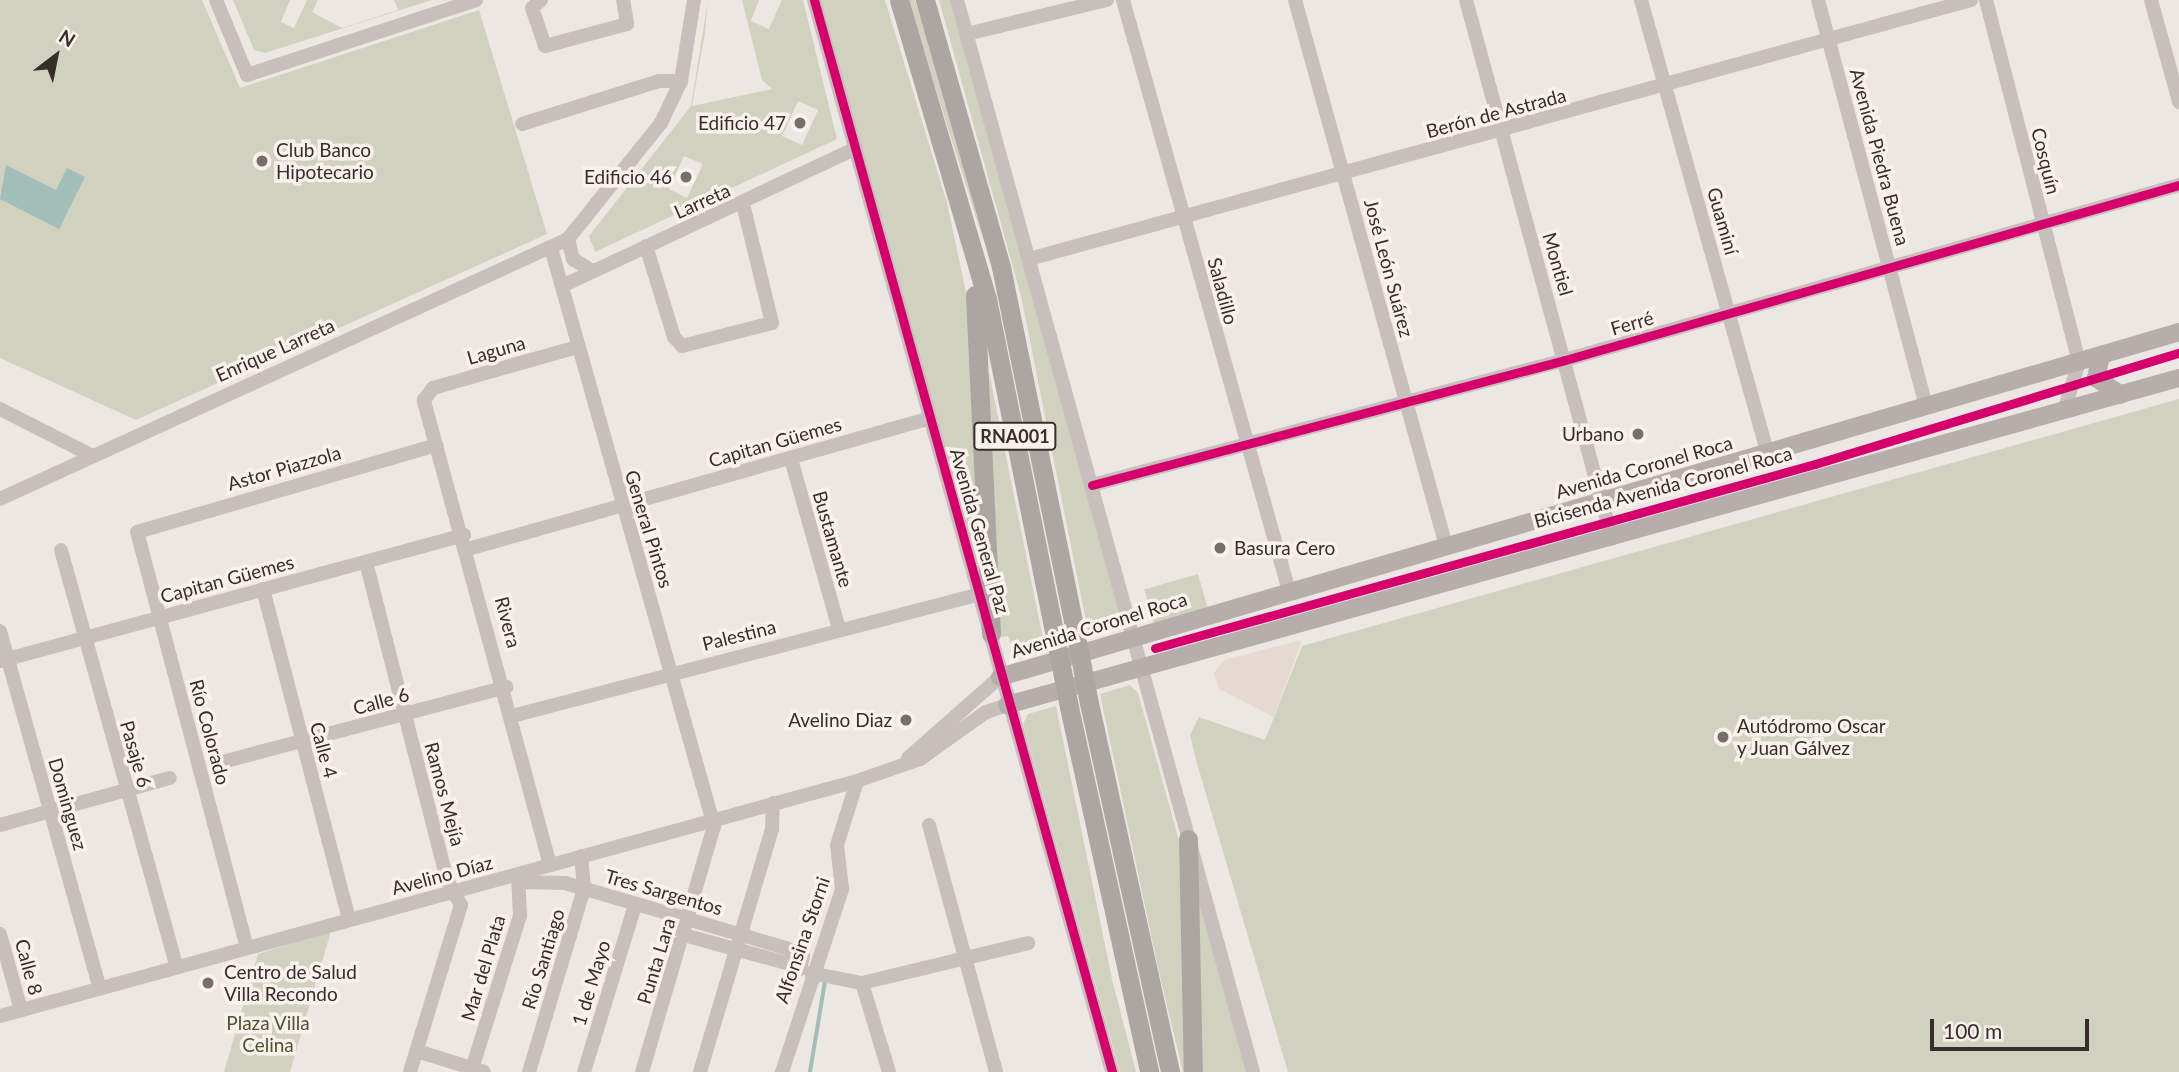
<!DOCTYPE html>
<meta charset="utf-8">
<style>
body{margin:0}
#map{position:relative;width:2179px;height:1072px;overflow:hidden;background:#ede7e4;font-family:Lato,sans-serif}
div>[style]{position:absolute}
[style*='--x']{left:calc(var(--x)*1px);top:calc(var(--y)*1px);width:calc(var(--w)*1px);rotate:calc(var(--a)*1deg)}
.green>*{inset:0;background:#d1d1bf;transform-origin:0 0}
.plaza>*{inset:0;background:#e6d9d2}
.water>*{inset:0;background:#a1beb9}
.stream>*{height:3.5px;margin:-1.75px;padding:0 1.75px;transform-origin:1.75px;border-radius:1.75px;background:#a1beb9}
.minor>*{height:14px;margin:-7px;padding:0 7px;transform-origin:7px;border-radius:7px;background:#c6bfbc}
.major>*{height:18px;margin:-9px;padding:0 9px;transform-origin:9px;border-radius:9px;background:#b5aeab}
.highway>*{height:19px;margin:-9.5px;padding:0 9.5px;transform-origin:9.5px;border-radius:9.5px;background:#aca6a3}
.highway-bridge>*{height:19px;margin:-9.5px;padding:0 9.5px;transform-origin:9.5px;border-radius:9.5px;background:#aca6a3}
.cycleway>*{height:9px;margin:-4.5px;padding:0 4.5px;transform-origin:4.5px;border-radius:4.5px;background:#d6006c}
.dots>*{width:19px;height:19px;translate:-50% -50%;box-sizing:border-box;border:4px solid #f9f1ec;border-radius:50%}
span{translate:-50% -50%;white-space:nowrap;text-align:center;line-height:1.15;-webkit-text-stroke:7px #f9f1ec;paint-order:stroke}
.shield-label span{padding:2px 5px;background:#f9f1ec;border:2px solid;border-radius:5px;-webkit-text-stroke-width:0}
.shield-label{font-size:18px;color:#372d2b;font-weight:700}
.street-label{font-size:19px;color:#372d2b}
.poi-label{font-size:19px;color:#372d2b}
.right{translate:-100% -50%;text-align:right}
.left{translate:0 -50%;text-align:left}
.park-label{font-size:19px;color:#4c5430}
.north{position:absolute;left:21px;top:21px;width:70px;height:70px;-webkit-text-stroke:5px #f9f1ec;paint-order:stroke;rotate:32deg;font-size:19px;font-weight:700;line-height:28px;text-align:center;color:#372d2b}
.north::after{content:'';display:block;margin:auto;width:24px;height:32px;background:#372d2b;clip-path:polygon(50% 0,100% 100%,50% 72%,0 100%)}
.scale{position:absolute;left:1930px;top:1019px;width:159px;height:32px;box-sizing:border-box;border:4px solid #372d2b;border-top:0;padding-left:9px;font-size:21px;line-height:24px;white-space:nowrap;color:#372d2b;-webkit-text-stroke:5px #f9f1ec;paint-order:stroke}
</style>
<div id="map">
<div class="green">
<i style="clip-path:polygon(0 0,202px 0,240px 88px,479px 10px,547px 234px,136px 420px,0 358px)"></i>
<i style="clip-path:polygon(233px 0,290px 0,281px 22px,294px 28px,307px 0,318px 0,312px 12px,342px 28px,398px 10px,394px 0,432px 0,265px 53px,254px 50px)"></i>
<i style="clip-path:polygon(evenodd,708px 0,705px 32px,692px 106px,772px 89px,762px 80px,742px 0,759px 0,751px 21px,769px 29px,782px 0,803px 0,837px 139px,595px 252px,589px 236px,691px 106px,708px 0,798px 101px,818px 110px,802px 145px,782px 136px,798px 101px,708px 0,684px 156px,703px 164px,687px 198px,669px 189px,684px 156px)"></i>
<i style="clip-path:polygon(821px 0,885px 0,947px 203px,970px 311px,978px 565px)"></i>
<i style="clip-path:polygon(908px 0,915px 0,944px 88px,983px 240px)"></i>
<i style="clip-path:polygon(939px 0,950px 0,1120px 610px,1118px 623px,1088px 631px,1021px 296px)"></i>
<i style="clip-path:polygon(989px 372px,1044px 644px,1014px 652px,1008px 636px,1001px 637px,994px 604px)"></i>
<i style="clip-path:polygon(2179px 399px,2179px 1072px,1288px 1072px,1196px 760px,1190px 735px,1199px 717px,1265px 740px,1302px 646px)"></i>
<i style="left:1198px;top:574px;width:35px;height:56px;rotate:74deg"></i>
<i style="clip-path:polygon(1130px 685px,1138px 693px,1183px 855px,1190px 1072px,1183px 1072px,1159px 972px,1100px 694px)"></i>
<i style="clip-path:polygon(1056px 706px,1112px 979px,1136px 1072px,1120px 1072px,1023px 724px,1028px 714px)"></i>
<i style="clip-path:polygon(1197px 888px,1248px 1072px,1201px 1072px)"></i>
<i style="clip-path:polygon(331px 931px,290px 1072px,224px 1072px,258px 954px)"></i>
</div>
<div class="plaza">
<i style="clip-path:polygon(1302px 640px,1274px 717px,1219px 689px,1214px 673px,1224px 660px)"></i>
</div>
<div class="water">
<i style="clip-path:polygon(6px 165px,56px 190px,67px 168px,85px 177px,59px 229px,0 199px)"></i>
</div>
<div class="stream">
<i style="--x:810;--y:1072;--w:92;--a:-80.6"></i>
</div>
<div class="minor">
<i style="--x:216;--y:0;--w:81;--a:67.5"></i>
<i style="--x:247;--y:75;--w:241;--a:-18.1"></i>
<i style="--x:541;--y:0;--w:12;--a:138"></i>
<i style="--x:532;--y:8;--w:40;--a:71.1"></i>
<i style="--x:545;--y:46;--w:85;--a:-15"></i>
<i style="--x:627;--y:24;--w:24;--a:-99"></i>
<i style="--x:814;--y:0;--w:1113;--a:74.46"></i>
<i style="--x:957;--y:0;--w:1112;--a:74.56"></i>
<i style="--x:1123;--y:0;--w:614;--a:74.31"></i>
<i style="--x:1295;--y:0;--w:566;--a:74.54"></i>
<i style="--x:1466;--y:0;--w:558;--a:74.84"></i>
<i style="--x:1641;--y:0;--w:469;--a:74.4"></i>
<i style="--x:1818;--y:0;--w:420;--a:75.1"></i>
<i style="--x:1986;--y:0;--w:374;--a:75.6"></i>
<i style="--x:2079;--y:362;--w:51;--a:107"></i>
<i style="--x:2151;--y:0;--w:106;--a:74.6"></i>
<i style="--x:967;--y:34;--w:144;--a:-13.7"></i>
<i style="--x:522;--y:124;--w:144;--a:-17.4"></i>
<i style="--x:659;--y:81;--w:22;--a:0"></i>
<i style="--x:568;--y:239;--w:21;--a:76"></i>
<i style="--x:573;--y:259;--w:22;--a:32"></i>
<i style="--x:646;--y:246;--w:95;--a:72.9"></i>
<i style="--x:674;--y:337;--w:12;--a:48"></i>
<i style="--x:682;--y:346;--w:93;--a:-14.3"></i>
<i style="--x:772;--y:323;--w:122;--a:-103.7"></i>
<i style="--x:551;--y:248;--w:601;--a:74.25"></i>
<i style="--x:714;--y:826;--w:256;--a:106.3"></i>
<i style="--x:1029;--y:259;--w:977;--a:-15.37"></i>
<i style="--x:562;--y:286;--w:325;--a:-25.1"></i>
<i style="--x:0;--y:409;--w:104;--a:26.8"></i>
<i style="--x:791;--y:459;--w:177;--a:74.2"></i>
<i style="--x:1092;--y:485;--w:489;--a:-14.8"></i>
<i style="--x:1565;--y:360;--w:638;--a:-15.91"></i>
<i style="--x:0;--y:499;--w:625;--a:-24.6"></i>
<i style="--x:568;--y:239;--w:149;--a:-51.3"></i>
<i style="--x:661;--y:123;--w:47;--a:-64.5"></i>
<i style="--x:681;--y:81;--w:82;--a:-80.9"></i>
<i style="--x:468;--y:549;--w:480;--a:-15.8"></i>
<i style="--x:61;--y:550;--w:433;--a:74.5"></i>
<i style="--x:366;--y:562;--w:328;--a:75.7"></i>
<i style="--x:447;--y:880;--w:29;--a:61"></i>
<i style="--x:461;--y:905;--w:175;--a:107"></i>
<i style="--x:263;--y:589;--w:342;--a:75.4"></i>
<i style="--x:0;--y:631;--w:371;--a:74.4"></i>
<i style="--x:0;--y:661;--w:481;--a:-15.2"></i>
<i style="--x:512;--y:716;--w:480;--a:-14.6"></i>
<i style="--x:908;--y:758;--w:123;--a:-41.4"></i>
<i style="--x:226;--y:761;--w:290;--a:-14.8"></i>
<i style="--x:0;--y:825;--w:176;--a:-15.5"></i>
<i style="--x:929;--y:825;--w:256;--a:74.8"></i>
<i style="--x:550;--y:865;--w:482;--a:-105.2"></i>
<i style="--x:424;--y:400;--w:15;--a:-53"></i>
<i style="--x:433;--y:388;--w:150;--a:-15.9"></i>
<i style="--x:521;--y:882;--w:44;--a:1.3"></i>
<i style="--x:565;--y:883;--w:230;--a:16.4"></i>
<i style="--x:786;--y:948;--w:19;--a:25"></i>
<i style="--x:803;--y:956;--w:13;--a:103"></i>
<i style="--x:800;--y:969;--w:11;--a:-153"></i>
<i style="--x:790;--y:964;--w:9;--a:-72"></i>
<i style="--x:0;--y:934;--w:79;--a:74.6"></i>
<i style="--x:684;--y:935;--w:110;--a:15.3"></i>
<i style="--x:247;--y:948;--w:430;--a:-104.8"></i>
<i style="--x:137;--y:532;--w:312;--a:-16.2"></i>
<i style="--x:811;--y:973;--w:52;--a:11.1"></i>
<i style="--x:862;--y:983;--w:171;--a:-13.5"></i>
<i style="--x:862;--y:983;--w:93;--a:73.1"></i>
<i style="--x:0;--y:1016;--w:889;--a:-15.33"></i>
<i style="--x:857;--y:781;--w:67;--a:-19.2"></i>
<i style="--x:920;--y:759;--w:81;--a:-35.5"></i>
<i style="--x:986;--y:712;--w:22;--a:-18"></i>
<i style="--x:417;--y:1051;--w:70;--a:17.4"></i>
<i style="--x:471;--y:1072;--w:164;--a:-72.6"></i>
<i style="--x:520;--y:916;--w:41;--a:-92.8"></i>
<i style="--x:529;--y:1072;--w:191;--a:-73.3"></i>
<i style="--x:584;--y:889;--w:33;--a:-95"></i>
<i style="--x:584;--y:1072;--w:175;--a:-73"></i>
<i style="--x:700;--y:1072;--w:253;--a:-73.5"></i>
<i style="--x:772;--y:829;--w:26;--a:-88"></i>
<i style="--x:782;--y:1072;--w:193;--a:-71.8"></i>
<i style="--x:842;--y:889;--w:44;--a:-96.5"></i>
<i style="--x:837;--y:845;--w:67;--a:-72.6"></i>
</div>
<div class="major">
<i style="--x:2101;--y:356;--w:23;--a:103"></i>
<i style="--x:2096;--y:378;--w:30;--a:34"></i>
<i style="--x:1000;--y:677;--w:1228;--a:-16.31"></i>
<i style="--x:1007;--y:705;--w:1217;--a:-15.59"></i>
</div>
<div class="highway">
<i style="--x:899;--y:0;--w:312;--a:73.6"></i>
<i style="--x:987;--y:299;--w:344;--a:78.6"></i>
<i style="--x:925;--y:0;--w:278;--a:74.1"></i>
<i style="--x:1001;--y:267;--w:371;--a:78.5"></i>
<i style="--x:975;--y:295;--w:339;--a:87.3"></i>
<i style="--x:1089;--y:703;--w:378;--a:77.6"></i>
<i style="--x:1069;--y:707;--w:374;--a:77.6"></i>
<i style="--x:1188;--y:839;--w:233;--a:88.8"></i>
</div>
<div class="highway-bridge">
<i style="--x:1075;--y:631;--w:73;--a:79"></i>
<i style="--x:1055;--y:636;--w:72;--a:78.8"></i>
</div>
<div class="cycleway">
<i style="--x:814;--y:0;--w:1113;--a:74.46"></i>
<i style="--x:1092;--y:485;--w:489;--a:-14.8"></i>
<i style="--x:1565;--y:360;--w:638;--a:-15.91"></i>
<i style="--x:1155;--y:648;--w:685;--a:-15.58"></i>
<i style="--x:1815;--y:464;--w:381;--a:-17"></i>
</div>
<div class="dots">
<i style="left:800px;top:123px;background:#776e6c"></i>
<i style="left:262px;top:161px;background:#776e6c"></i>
<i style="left:686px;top:177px;background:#776e6c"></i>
<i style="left:1638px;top:434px;background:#776e6c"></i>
<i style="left:1220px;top:548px;background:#776e6c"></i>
<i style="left:906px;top:720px;background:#776e6c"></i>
<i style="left:1723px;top:737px;background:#776e6c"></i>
<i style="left:208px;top:983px;background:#776e6c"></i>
</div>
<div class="shield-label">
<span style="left:1015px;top:436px">RNA001</span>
</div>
<div class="street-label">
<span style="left:1496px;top:113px;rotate:-15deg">Berón de Astrada</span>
<span style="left:1880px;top:157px;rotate:75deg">Avenida Piedra Buena</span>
<span style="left:2046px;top:161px;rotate:76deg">Cosquín</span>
<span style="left:702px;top:201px;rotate:-24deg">Larreta</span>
<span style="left:1723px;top:221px;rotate:74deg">Guaminí</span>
<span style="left:1558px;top:264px;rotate:74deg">Montiel</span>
<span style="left:1389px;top:268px;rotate:75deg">José León Suárez</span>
<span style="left:1223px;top:291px;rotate:75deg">Saladillo</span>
<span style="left:1632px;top:323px;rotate:-16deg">Ferré</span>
<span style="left:275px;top:350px;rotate:-24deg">Enrique Larreta</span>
<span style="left:496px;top:350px;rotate:-16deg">Laguna</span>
<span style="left:775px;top:442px;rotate:-16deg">Capitan Güemes</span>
<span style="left:1644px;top:467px;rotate:-16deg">Avenida Coronel Roca</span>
<span style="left:284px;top:468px;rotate:-16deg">Astor Piazzola</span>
<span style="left:1663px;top:487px;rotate:-15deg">Bicisenda Avenida Coronel Roca</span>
<span style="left:649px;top:529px;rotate:73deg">General Pintos</span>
<span style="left:980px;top:531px;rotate:74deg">Avenida General Paz</span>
<span style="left:833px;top:539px;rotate:74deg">Bustamante</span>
<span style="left:227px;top:579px;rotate:-15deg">Capitan Güemes</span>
<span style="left:508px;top:622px;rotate:75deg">Rivera</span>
<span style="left:1099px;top:625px;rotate:-17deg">Avenida Coronel Roca</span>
<span style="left:739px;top:635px;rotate:-14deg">Palestina</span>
<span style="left:381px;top:701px;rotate:-15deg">Calle 6</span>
<span style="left:210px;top:732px;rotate:75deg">Río Colorado</span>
<span style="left:324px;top:750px;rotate:75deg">Calle 4</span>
<span style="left:136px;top:754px;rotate:74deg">Pasaje 6</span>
<span style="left:445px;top:794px;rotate:75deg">Ramos Mejía</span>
<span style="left:68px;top:804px;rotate:74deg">Dominguez</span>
<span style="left:442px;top:875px;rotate:-15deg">Avelino Díaz</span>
<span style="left:664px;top:892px;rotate:16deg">Tres Sargentos</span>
<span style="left:802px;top:940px;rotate:-71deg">Alfonsina Storni</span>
<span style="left:543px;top:959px;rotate:-73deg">Río Santiago</span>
<span style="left:656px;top:961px;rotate:-73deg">Punta Lara</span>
<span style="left:29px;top:967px;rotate:75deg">Calle 8</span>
<span style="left:483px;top:968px;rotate:-73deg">Mar del Plata</span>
<span style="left:591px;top:983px;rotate:-73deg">1 de Mayo</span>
</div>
<div class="poi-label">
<span class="right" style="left:786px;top:123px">Edificio 47</span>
<span class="left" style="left:276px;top:161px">Club Banco<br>Hipotecario</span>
<span class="right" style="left:672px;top:177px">Edificio 46</span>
<span class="right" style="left:1624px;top:434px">Urbano</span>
<span class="left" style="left:1234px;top:548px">Basura Cero</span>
<span class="right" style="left:892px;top:720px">Avelino Diaz</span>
<span class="left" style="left:1737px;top:737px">Autódromo Oscar<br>y Juan Gálvez</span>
<span class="left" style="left:224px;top:983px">Centro de Salud<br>Villa Recondo</span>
</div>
<div class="park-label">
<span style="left:268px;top:1034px">Plaza Villa<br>Celina</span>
</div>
<div class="north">N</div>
<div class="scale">100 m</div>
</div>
